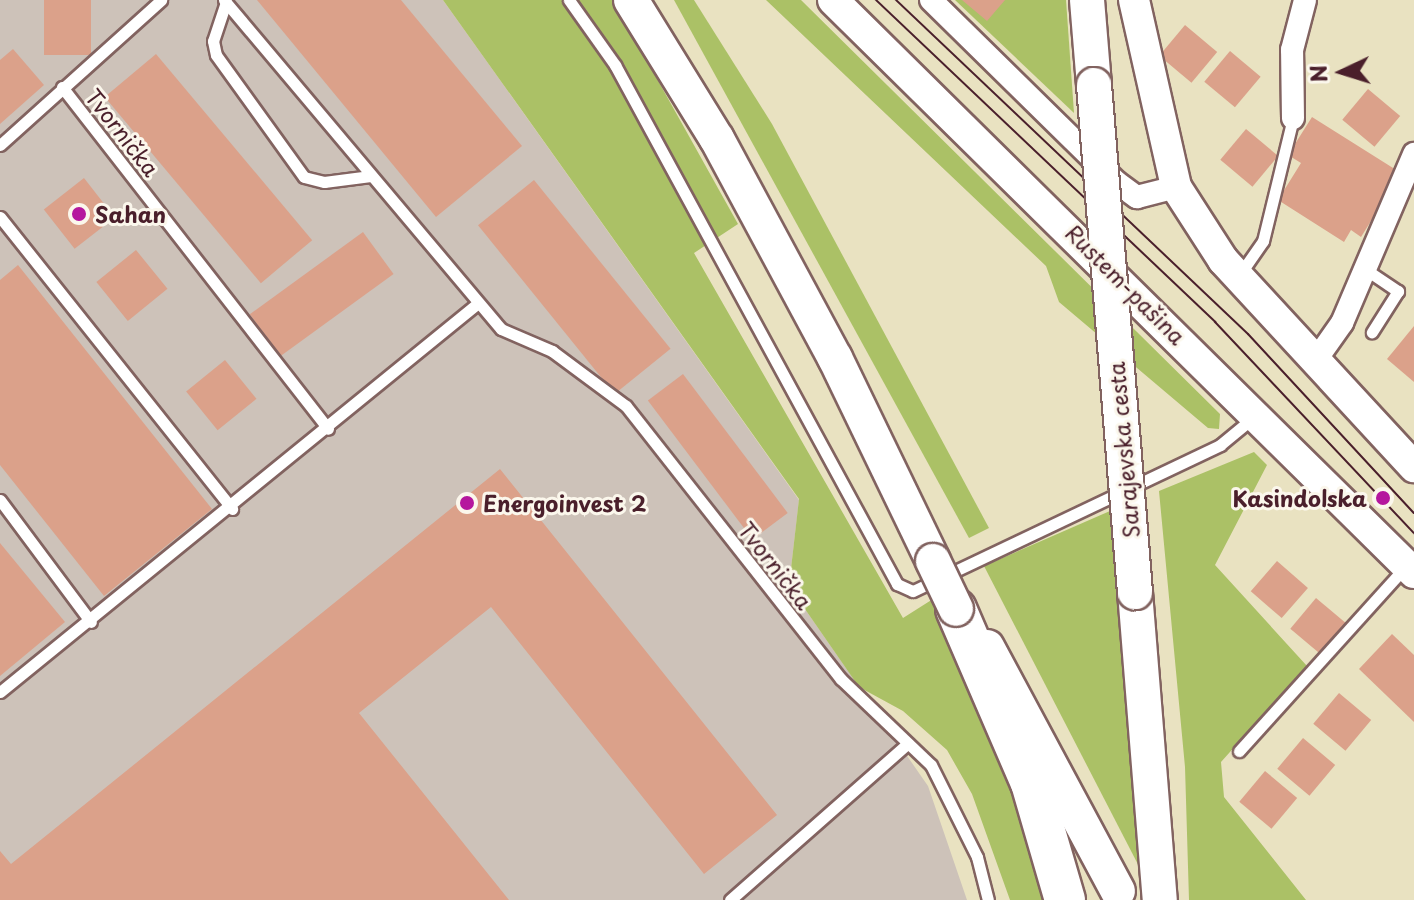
<!DOCTYPE html>
<meta charset="utf-8">
<style>
body{margin:0}
#map{position:relative;width:1414px;height:900px;overflow:hidden;background:#e9e2c1;font-family:"Playpen Sans",sans-serif}
div>[style]{position:absolute}
[style*='--x']{left:calc(var(--x)*1px);top:calc(var(--y)*1px);width:calc(var(--w)*1px);rotate:calc(var(--a)*1deg)}
.industrial>*{inset:0;background:#cdc2b9}
.green>*{inset:0;background:#abc166}
.building>*{inset:0;background:#dba18a;transform-origin:0 0}
.roads{filter:drop-shadow(2px 0 #826360) drop-shadow(-2px 0 #826360) drop-shadow(0 2px #826360) drop-shadow(0 -2px #826360)}
.lane>*{height:11px;margin:-5.5px;padding:0 5.5px;transform-origin:5.5px;border-radius:5.5px;background:#fff}
.street>*{height:22px;margin:-11px;padding:0 11px;transform-origin:11px;border-radius:11px;background:#fff}
.secondary>*{height:30px;margin:-15px;padding:0 15px;transform-origin:15px;border-radius:15px;background:#fff}
.primary>*{height:34px;margin:-17px;padding:0 17px;transform-origin:17px;border-radius:17px;background:#fff}
.highway>*{height:40px;margin:-20px;padding:0 20px;transform-origin:20px;border-radius:20px;background:#fff}
.tram>*{height:2px;margin:-1px;padding:0 1px;transform-origin:1px;border-radius:1px;background:#4a1f2b}
.bridges{filter:drop-shadow(2px 0 #826360) drop-shadow(-2px 0 #826360) drop-shadow(0 2px #826360) drop-shadow(0 -2px #826360)}
.primary-bridge>*{height:34px;margin:-17px;padding:0 17px;transform-origin:17px;border-radius:17px;background:#fff}
.dots>*{width:22px;height:22px;translate:-50% -50%;box-sizing:border-box;border:4px solid #fbf7ec;border-radius:50%}
span{translate:-50% -50%;white-space:nowrap;text-align:center;line-height:1.15;-webkit-text-stroke:6px #fbf7ec;paint-order:stroke}
.street-label{font-size:22px;color:#4a1f2b}
.poi-label{font-size:22px;color:#4a1f2b;font-weight:700}
.left{translate:0 -50%;text-align:left}
.right{translate:-100% -50%;text-align:right}
.north{position:absolute;left:1302px;top:32px;width:80px;height:80px;-webkit-text-stroke:6px #fbf7ec;paint-order:stroke;rotate:266deg;font-size:22px;font-weight:700;line-height:32px;text-align:center;color:#4a1f2b}
.north::after{content:'';display:block;margin:auto;width:28px;height:36px;background:#4a1f2b;clip-path:polygon(50% 0,100% 100%,50% 72%,0 100%)}
</style>
<div id="map">
<div class="industrial">
<i style="clip-path:polygon(0 0,443px 0,799px 500px,789px 586px,928px 786px,967px 900px,0 900px)"></i>
</div>
<div class="green">
<i style="clip-path:polygon(443px 0,613px 0,738px 224px,694px 253px,903px 618px,933px 599px,1011px 770px,1044px 900px,1010px 900px,972px 794px,947px 750px,903px 711px,859px 687px,789px 586px,799px 499px)"></i>
<i style="clip-path:polygon(674px 0,694px 0,772px 124px,989px 528px,969px 538px)"></i>
<i style="clip-path:polygon(766px 0,801px 0,1220px 414px,1219px 429px,1208px 428px,1059px 302px,1046px 266px)"></i>
<i style="clip-path:polygon(955px 0,1066px 0,1074px 113px)"></i>
<i style="clip-path:polygon(1254px 452px,1267px 465px,1215px 565px,1307px 666px,1221px 762px,1224px 797px,1306px 900px,1189px 900px,1185px 767px,1159px 491px)"></i>
<i style="clip-path:polygon(1110px 511px,1145px 878px,984px 566px)"></i>
</div>
<div class="building">
<i style="left:44px;top:0;width:47px;height:55px"></i>
<i style="clip-path:polygon(257px 0,401px 0,522px 146px,436px 217px)"></i>
<i style="clip-path:polygon(962px 0,1005px 0,987px 21px)"></i>
<i style="left:1185px;top:25px;width:42px;height:40px;rotate:40deg"></i>
<i style="clip-path:polygon(13px 49px,44px 85px,0 124px,0 60px)"></i>
<i style="left:1230px;top:51px;width:40px;height:40px;rotate:40deg"></i>
<i style="left:156px;top:54px;width:243px;height:67px;rotate:50deg"></i>
<i style="left:1368px;top:89px;width:42px;height:40px;rotate:40deg"></i>
<i style="clip-path:polygon(1312px 117px,1401px 173px,1361px 237px,1351px 230px,1344px 242px,1278px 200px,1301px 163px,1288px 155px)"></i>
<i style="left:1246px;top:129px;width:42px;height:40px;rotate:40deg"></i>
<i style="left:84px;top:178px;width:50px;height:51px;rotate:52deg"></i>
<i style="left:534px;top:180px;width:217px;height:72px;rotate:51deg"></i>
<i style="left:363px;top:232px;width:52px;height:140px;rotate:54deg"></i>
<i style="left:136px;top:250px;width:50px;height:51px;rotate:51deg"></i>
<i style="clip-path:polygon(18px 265px,212px 509px,104px 596px,0 465px,0 280px)"></i>
<i style="clip-path:polygon(1414px 326px,1414px 382px,1387px 359px)"></i>
<i style="left:225px;top:360px;width:50px;height:50px;rotate:51deg"></i>
<i style="left:683px;top:374px;width:174px;height:44px;rotate:53deg"></i>
<i style="clip-path:polygon(500px 469px,777px 815px,704px 874px,491px 607px,359px 713px,509px 900px,0 900px,0 851px,11px 864px)"></i>
<i style="clip-path:polygon(0 543px,65px 622px,0 676px)"></i>
<i style="left:1277px;top:561px;width:41px;height:40px;rotate:41deg"></i>
<i style="left:1316px;top:598px;width:42px;height:40px;rotate:40deg"></i>
<i style="clip-path:polygon(1392px 634px,1414px 655px,1414px 722px,1359px 669px)"></i>
<i style="left:1339px;top:693px;width:42px;height:40px;rotate:40deg"></i>
<i style="left:1303px;top:738px;width:42px;height:40px;rotate:40deg"></i>
<i style="left:1265px;top:771px;width:42px;height:40px;rotate:40deg"></i>
</div>
<div class="roads">
<div class="lane">
<i style="--x:224;--y:0;--w:430;--a:49.9"></i>
<i style="--x:501;--y:329;--w:56;--a:23.3"></i>
<i style="--x:552;--y:351;--w:92;--a:36.6"></i>
<i style="--x:626;--y:406;--w:347;--a:51.8"></i>
<i style="--x:841;--y:679;--w:124;--a:43.7"></i>
<i style="--x:931;--y:765;--w:103;--a:63.4"></i>
<i style="--x:977;--y:857;--w:44;--a:75.7"></i>
<i style="--x:569;--y:0;--w:80;--a:54.7"></i>
<i style="--x:615;--y:65;--w:591;--a:61.48"></i>
<i style="--x:897;--y:584;--w:17;--a:24"></i>
<i style="--x:913;--y:591;--w:340;--a:-25.4"></i>
<i style="--x:1220;--y:445;--w:44;--a:-39.5"></i>
<i style="--x:226;--y:2;--w:41;--a:108.4"></i>
<i style="--x:213;--y:41;--w:14;--a:78"></i>
<i style="--x:216;--y:55;--w:150;--a:54.2"></i>
<i style="--x:304;--y:177;--w:21;--a:14"></i>
<i style="--x:324;--y:182;--w:47;--a:-7.3"></i>
<i style="--x:62;--y:87;--w:433;--a:52.1"></i>
<i style="--x:0;--y:145;--w:217;--a:-42"></i>
<i style="--x:0;--y:217;--w:373;--a:51.5"></i>
<i style="--x:1365;--y:269;--w:40;--a:34"></i>
<i style="--x:1398;--y:291;--w:49;--a:122.4"></i>
<i style="--x:1240;--y:274;--w:40;--a:-55.1"></i>
<i style="--x:1263;--y:241;--w:127;--a:-76.3"></i>
<i style="--x:0;--y:500;--w:152;--a:53.3"></i>
<i style="--x:0;--y:692;--w:616;--a:-39.14"></i>
<i style="--x:1239;--y:751;--w:249;--a:-47.9"></i>
<i style="--x:730;--y:900;--w:237;--a:-41.4"></i>
</div>
<div class="street">
<i style="--x:931;--y:0;--w:260;--a:44.5"></i>
<i style="--x:1116;--y:182;--w:26;--a:36"></i>
<i style="--x:1137;--y:197;--w:40;--a:-14.4"></i>
<i style="--x:1293;--y:118;--w:68;--a:-90.8"></i>
<i style="--x:1292;--y:50;--w:52;--a:-75.4"></i>
<i style="--x:1318;--y:357;--w:42;--a:-54.8"></i>
<i style="--x:1342;--y:323;--w:184;--a:-66.9"></i>
</div>
<div class="secondary">
<i style="--x:833;--y:0;--w:816;--a:44.6"></i>
<i style="--x:1134;--y:0;--w:192;--a:77.3"></i>
<i style="--x:1176;--y:187;--w:87;--a:57.2"></i>
<i style="--x:1223;--y:260;--w:282;--a:47.3"></i>
</div>
<div class="primary">
<i style="--x:631;--y:0;--w:163;--a:58.3"></i>
<i style="--x:717;--y:139;--w:249;--a:61.7"></i>
<i style="--x:835;--y:358;--w:225;--a:64.2"></i>
<i style="--x:1087;--y:0;--w:85;--a:85.3"></i>
<i style="--x:1135;--y:592;--w:309;--a:85.4"></i>
<i style="--x:987;--y:647;--w:277;--a:61.8"></i>
</div>
<div class="highway">
<i style="--x:956;--y:609;--w:189;--a:66.7"></i>
<i style="--x:1031;--y:783;--w:122;--a:73.8"></i>
</div>
</div>
<div class="tram">
<i style="--x:876;--y:0;--w:468;--a:43.5"></i>
<i style="--x:1215;--y:322;--w:290;--a:46.7"></i>
<i style="--x:896;--y:0;--w:485;--a:43.5"></i>
<i style="--x:1248;--y:334;--w:244;--a:47.2"></i>
</div>
<div class="bridges">
<div class="primary-bridge">
<i style="--x:1094;--y:85;--w:509;--a:85.38"></i>
<i style="--x:933;--y:561;--w:53;--a:64.4"></i>
</div>
</div>
<div class="dots">
<i style="left:79px;top:214px;background:#b5179e"></i>
<i style="left:1383px;top:498px;background:#b5179e"></i>
<i style="left:467px;top:503px;background:#b5179e"></i>
</div>
<div class="street-label">
<span style="left:123px;top:132px;rotate:52deg">Tvornička</span>
<span style="left:1126px;top:284px;rotate:45deg">Rustem-pašina</span>
<span style="left:1123px;top:450px;rotate:-95deg">Sarajevska cesta</span>
<span style="left:776px;top:565px;rotate:52deg">Tvornička</span>
</div>
<div class="poi-label">
<span class="left" style="left:95px;top:214px">Sahan</span>
<span class="right" style="left:1367px;top:498px">Kasindolska</span>
<span class="left" style="left:483px;top:503px">Energoinvest 2</span>
</div>
<div class="north">N</div>
</div>
